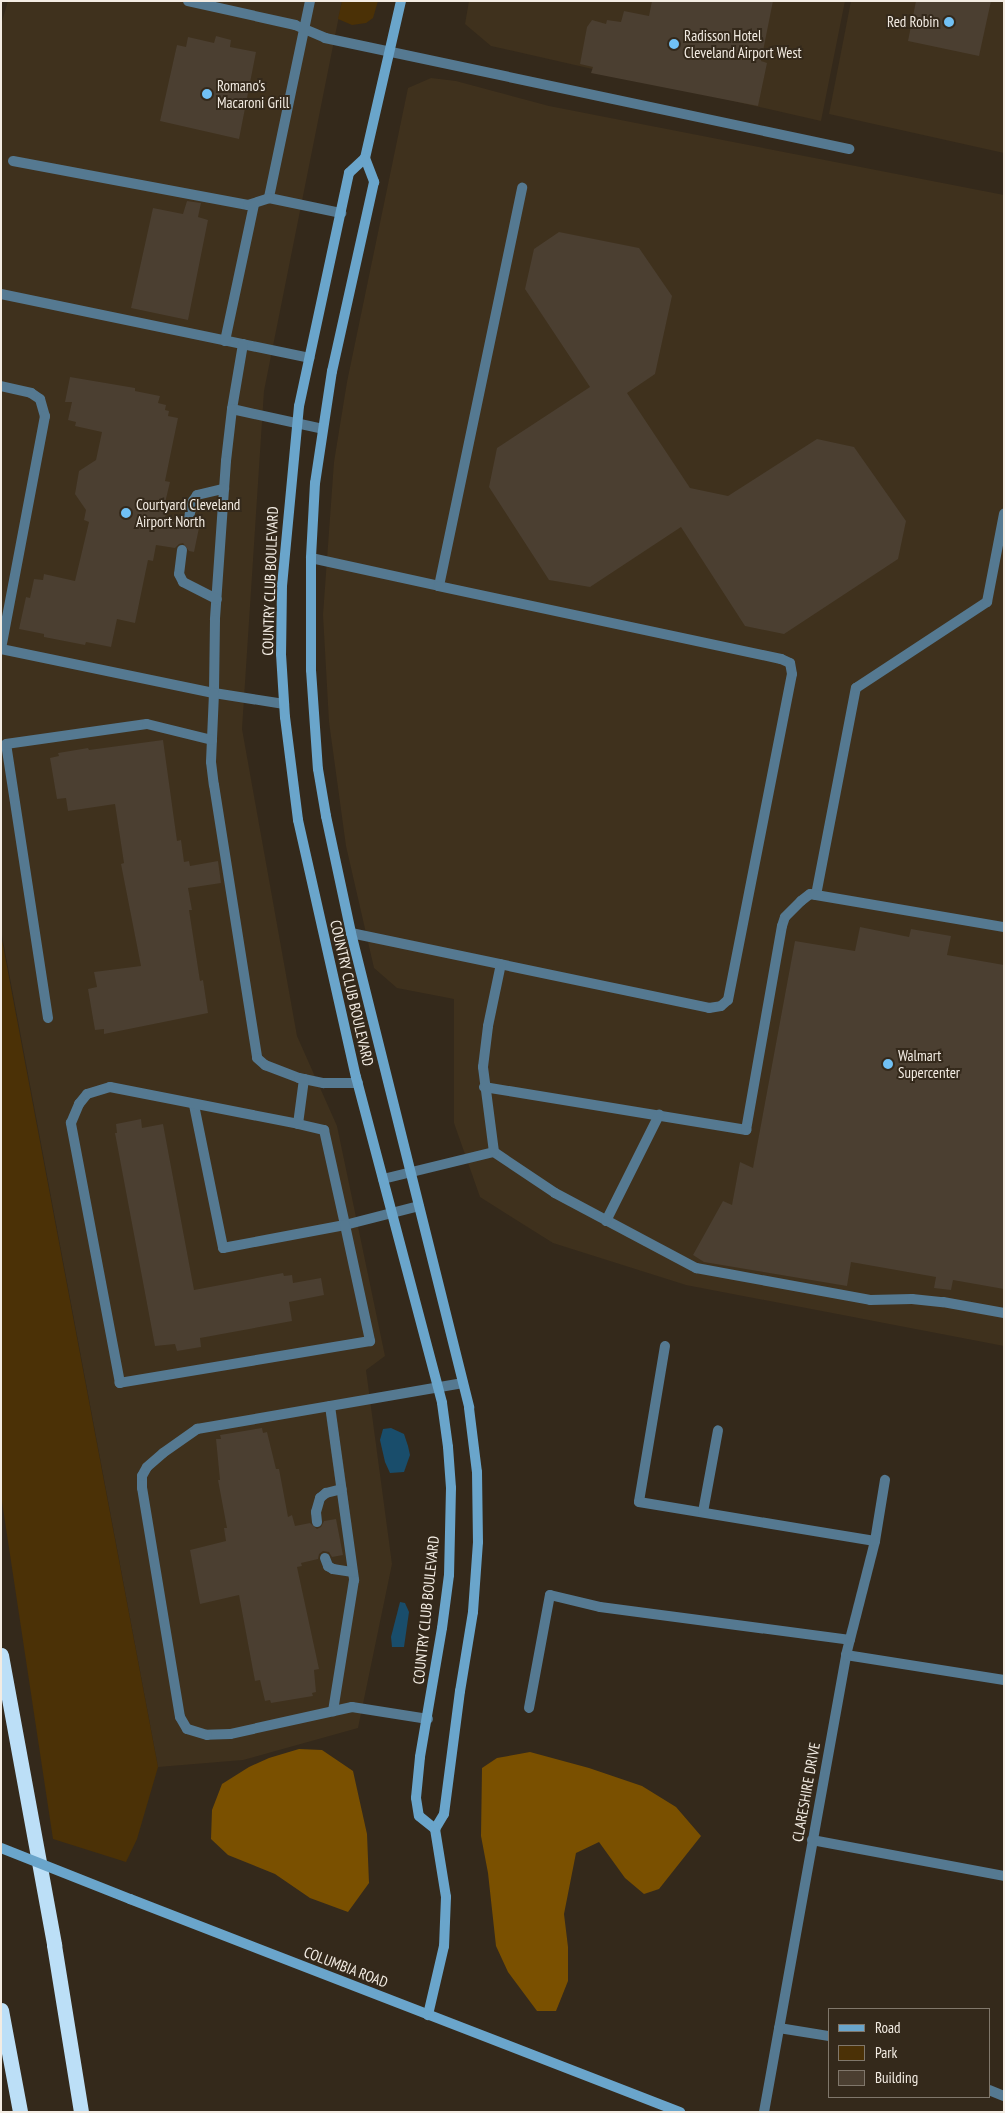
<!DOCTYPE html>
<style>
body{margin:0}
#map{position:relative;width:1005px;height:2113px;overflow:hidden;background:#34291b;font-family:"PT Sans Narrow",sans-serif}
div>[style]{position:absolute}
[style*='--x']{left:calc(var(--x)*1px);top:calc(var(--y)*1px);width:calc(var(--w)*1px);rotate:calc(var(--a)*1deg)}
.built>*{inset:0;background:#3f311d}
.green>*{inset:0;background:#4b3106}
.forest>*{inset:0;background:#7a5000}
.water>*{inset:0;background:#194d6b}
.building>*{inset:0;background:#4b3f31}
.lane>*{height:10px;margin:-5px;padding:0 5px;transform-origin:5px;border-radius:5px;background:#557991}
.street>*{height:10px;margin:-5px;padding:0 5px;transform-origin:5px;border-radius:5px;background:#557991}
.secondary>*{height:10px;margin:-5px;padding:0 5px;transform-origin:5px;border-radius:5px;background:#6aa5cb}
.highway>*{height:15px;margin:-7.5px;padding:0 7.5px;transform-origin:7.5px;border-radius:7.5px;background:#bcdff7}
.secondary-bridge>*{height:10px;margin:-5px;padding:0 5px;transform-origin:5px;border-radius:5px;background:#6aa5cb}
.dots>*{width:14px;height:14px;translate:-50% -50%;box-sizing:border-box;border:2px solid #34291b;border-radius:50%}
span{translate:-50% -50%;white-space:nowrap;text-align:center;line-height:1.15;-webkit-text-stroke:4px #34291b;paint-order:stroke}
.poi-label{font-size:15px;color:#f3ece3}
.right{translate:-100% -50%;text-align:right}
.left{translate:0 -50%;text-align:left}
.street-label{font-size:15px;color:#f3ece3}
.frame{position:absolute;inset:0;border:2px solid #f3ece3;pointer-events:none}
.legend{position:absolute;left:828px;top:2008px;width:162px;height:90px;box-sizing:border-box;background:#34291b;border:1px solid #80776b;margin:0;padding:6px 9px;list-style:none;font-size:15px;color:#f3ece3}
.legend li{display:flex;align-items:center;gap:10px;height:25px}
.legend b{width:25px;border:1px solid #80776b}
</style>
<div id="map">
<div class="built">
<i style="clip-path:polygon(8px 1px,342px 1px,264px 391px,242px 729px,297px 1036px,337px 1126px,385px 1356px,366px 1370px,392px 1564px,358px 1728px,243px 1760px,158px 1767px,1px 930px,1px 25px)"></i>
<i style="clip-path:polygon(469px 1px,845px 1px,821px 121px,491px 46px,465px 24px)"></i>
<i style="clip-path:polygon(851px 1px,1004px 1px,1004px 153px,829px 114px)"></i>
<i style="clip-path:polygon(431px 78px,456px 81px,549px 106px,1004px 195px,1004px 1346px,686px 1285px,553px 1243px,480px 1197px,454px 1123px,454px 999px,397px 988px,374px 968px,346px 846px,329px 722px,323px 615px,334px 462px,347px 382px,408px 88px)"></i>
</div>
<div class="green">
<i style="clip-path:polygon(342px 1px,378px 1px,373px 18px,366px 23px,352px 25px,338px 19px)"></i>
<i style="clip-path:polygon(1px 935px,158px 1767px,137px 1839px,126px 1862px,53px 1839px,1px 1495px)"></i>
</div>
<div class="forest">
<i style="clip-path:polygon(299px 1749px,322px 1750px,353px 1771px,367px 1834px,369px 1883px,348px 1912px,310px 1898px,275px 1874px,228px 1855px,211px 1839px,212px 1810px,222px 1784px,249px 1767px,269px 1758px)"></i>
<i style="clip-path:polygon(530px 1752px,589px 1768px,642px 1786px,676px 1807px,701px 1836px,659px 1889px,644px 1894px,625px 1878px,599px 1842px,576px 1853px,564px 1914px,568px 1947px,568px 1981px,556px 2011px,537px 2011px,508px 1972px,496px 1946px,488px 1873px,481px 1836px,482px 1768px,497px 1758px)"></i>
</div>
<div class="water">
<i style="clip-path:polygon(391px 1428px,404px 1434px,408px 1446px,410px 1455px,404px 1472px,390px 1473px,385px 1462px,380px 1440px,383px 1429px)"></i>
<i style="clip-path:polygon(400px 1602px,405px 1603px,409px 1612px,404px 1647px,392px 1647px,391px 1637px)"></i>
</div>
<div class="building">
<i style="clip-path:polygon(652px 1px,773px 1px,761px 61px,767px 63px,758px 106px,591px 73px,593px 67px,580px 64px,587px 27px,592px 20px,606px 24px,607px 20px,621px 22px,624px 11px,649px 16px)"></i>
<i style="clip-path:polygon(916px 1px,991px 1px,979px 56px,908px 41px)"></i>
<i style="clip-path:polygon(216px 36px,231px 40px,230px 47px,256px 52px,239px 139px,160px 121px,177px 45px,186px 47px,188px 37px,214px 43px)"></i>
<i style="clip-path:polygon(187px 201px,201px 203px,198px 217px,208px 220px,188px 320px,131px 308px,153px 208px,183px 214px)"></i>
<i style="clip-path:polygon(559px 232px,639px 248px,672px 296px,655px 374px,627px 393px,690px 488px,728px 496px,817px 439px,854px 447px,906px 521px,898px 559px,784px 634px,745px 626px,681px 527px,590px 587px,549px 580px,489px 487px,497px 448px,590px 387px,525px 289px,534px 249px)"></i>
<i style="clip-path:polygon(70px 377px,135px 388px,135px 391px,160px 396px,158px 403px,166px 405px,165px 410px,169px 411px,168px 416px,178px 418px,165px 481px,170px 482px,164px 507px,168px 507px,165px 517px,181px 520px,183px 526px,187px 528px,193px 526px,195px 522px,200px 523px,194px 552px,189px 551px,183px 543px,179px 544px,175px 548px,156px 545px,153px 561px,148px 560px,135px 623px,117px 619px,111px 647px,86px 642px,85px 645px,44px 637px,44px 634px,19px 629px,26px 597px,30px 598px,34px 579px,43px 580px,44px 574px,75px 581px,89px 522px,84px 520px,86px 510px,75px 494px,79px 471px,96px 460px,102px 432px,75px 426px,76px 422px,68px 420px,72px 402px,65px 402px)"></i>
<i style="clip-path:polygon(163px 740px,177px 841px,181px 840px,184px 862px,189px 861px,190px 866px,218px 861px,221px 883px,188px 888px,192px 910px,189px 910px,200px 981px,203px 980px,208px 1013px,104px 1034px,104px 1029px,95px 1030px,88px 989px,97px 987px,94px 972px,141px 966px,121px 864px,124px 863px,115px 804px,68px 811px,66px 798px,57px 799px,50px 758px,59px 756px,58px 753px,88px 748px,89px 750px)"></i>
<i style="clip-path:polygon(860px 927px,909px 937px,911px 929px,951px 936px,947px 955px,1004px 965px,1004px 1289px,953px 1280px,951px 1290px,934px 1288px,936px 1277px,851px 1262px,847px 1286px,704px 1262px,693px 1255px,723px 1201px,732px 1205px,740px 1162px,753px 1168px,795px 941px,855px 951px)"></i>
<i style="clip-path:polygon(141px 1119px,142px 1128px,163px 1124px,194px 1290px,283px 1273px,284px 1276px,292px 1275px,293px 1283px,321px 1278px,324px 1295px,289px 1302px,292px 1321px,200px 1338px,201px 1347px,177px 1351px,175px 1344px,155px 1346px,115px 1133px,117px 1133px,116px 1124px)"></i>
<i style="clip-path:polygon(262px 1428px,263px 1433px,267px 1432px,276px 1469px,279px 1469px,288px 1517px,292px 1515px,295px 1526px,310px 1523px,317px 1529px,321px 1527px,324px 1521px,336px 1519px,343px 1555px,332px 1557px,329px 1552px,323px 1551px,319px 1554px,318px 1559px,301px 1563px,302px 1566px,297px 1567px,319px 1669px,314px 1670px,316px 1692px,312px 1693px,313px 1696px,271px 1703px,270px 1700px,265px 1701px,260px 1680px,255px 1681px,239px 1595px,200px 1604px,190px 1550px,226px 1541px,224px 1528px,227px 1528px,218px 1480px,220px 1480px,216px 1439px,221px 1439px,220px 1435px)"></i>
</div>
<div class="lane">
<i style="--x:188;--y:1;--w:110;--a:12.6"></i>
<i style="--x:295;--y:25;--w:33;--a:23"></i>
<i style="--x:325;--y:38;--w:536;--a:11.96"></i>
<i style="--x:310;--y:1;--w:201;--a:101.8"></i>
<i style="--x:269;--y:198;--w:74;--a:11.8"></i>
<i style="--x:13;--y:161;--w:239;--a:10.6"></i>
<i style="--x:248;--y:205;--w:22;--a:-18"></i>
<i style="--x:1;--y:294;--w:315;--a:11.7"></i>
<i style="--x:225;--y:341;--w:140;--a:-78"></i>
<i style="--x:243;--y:344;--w:66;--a:99.6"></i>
<i style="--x:232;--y:409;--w:93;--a:12.4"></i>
<i style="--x:1;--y:386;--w:31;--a:13"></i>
<i style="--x:31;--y:393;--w:11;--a:34"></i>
<i style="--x:40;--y:399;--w:18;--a:74"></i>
<i style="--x:45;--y:416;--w:237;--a:100.7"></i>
<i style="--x:232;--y:409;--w:52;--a:96.6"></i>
<i style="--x:226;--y:461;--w:159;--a:94"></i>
<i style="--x:215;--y:620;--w:73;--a:90.8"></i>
<i style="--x:214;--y:693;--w:71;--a:8.9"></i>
<i style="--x:188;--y:521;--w:21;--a:-76"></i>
<i style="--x:193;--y:501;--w:7;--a:-56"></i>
<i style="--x:197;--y:495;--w:28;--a:-13"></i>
<i style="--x:182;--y:550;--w:24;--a:97"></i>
<i style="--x:179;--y:574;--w:9;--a:63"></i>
<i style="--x:183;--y:582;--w:38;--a:27"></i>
<i style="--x:311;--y:558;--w:131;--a:12.3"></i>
<i style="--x:439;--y:586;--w:407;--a:-78.2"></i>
<i style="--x:1;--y:649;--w:217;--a:11.7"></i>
<i style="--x:214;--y:693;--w:69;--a:92.5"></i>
<i style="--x:211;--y:762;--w:23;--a:83"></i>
<i style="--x:214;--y:785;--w:276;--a:81"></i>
<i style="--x:257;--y:1058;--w:11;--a:41"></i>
<i style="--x:265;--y:1065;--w:36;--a:21"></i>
<i style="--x:299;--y:1078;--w:25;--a:12"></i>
<i style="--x:323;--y:1083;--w:35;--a:0"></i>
<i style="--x:816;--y:895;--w:211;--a:-79.1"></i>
<i style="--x:856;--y:688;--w:157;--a:-33.3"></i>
<i style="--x:987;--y:602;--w:90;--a:-79.1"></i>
<i style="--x:351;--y:933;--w:366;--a:11.8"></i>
<i style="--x:709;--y:1008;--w:12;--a:-9"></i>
<i style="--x:721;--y:1006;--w:9;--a:-41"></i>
<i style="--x:728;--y:1000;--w:332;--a:-78.9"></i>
<i style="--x:792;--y:674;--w:11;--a:-100"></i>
<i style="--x:790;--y:663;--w:10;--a:-156"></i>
<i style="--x:781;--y:659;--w:350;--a:-168"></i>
<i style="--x:48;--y:1018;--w:277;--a:-98.7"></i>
<i style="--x:6;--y:744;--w:142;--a:-8.1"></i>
<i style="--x:147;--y:724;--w:67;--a:13.8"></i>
<i style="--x:304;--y:1079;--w:45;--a:97.6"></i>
<i style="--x:298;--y:1124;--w:27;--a:13"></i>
<i style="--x:324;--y:1130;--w:97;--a:77.5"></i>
<i style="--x:345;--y:1225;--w:76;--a:-14.4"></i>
<i style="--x:484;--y:1087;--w:266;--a:9.3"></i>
<i style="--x:746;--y:1130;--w:207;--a:-80"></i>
<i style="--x:782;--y:926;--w:9;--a:-72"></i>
<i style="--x:785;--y:917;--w:23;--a:-45"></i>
<i style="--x:801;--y:901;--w:11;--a:-38"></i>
<i style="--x:810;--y:894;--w:197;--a:9.7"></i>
<i style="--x:194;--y:1105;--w:146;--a:78.5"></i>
<i style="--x:223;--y:1248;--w:124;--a:-10.7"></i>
<i style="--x:345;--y:1225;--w:119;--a:77.8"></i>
<i style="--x:370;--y:1341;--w:254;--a:170.5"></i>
<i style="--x:120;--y:1383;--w:265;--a:-100.7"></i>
<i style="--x:71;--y:1123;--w:21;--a:-67"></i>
<i style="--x:79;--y:1104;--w:13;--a:-51"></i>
<i style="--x:87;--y:1094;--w:24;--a:-17"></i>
<i style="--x:110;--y:1087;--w:192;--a:11.1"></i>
<i style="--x:494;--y:1152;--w:73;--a:33.9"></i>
<i style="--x:555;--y:1193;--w:160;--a:28"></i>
<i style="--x:696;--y:1268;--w:177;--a:10.4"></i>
<i style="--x:870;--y:1300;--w:42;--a:-1.4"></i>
<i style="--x:912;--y:1299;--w:31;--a:6"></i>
<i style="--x:943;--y:1302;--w:62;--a:10.2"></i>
<i style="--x:383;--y:1179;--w:114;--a:-13.7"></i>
<i style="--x:494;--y:1152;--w:86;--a:-97.4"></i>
<i style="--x:483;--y:1067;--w:41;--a:-83"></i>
<i style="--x:488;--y:1026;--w:63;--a:-78.2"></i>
<i style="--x:606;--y:1221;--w:119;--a:-63.4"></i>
<i style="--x:665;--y:1346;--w:158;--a:99.5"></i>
<i style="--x:639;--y:1502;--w:239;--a:9.4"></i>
<i style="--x:330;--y:1406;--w:176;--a:82.1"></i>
<i style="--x:354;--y:1580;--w:133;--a:99.1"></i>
<i style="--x:703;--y:1512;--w:83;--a:-79.6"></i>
<i style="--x:317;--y:1522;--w:10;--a:-96"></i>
<i style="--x:316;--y:1512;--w:15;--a:-74"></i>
<i style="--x:320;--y:1498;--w:8;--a:-40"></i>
<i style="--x:326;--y:1493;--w:16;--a:-14"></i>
<i style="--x:325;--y:1558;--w:9;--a:69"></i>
<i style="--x:328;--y:1566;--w:6;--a:31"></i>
<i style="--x:333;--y:1569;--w:20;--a:9"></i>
<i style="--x:529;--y:1708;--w:115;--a:-79.5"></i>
<i style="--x:550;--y:1595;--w:51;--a:13.5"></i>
<i style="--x:600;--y:1607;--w:252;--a:7.5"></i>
<i style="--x:428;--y:1719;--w:77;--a:-171"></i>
<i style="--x:352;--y:1707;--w:125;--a:167.5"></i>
<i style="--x:230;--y:1734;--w:23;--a:178"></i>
<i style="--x:207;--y:1735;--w:21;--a:-163"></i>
<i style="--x:187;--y:1729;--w:14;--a:-120"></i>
<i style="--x:180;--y:1717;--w:232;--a:-99.4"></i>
<i style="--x:142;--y:1488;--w:12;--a:-90"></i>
<i style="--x:142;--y:1476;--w:10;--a:-61"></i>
<i style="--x:147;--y:1467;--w:21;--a:-41"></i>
<i style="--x:163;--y:1453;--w:42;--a:-35.2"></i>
<i style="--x:197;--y:1429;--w:270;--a:-9.8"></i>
</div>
<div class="street">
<i style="--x:846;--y:1655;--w:160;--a:9"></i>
<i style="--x:812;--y:1840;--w:195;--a:10.6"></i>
<i style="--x:779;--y:2028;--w:51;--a:9.1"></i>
<i style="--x:989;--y:2090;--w:16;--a:22"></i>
<i style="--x:764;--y:2112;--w:464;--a:-79.8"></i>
<i style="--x:846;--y:1655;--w:118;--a:-75.7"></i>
<i style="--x:875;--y:1541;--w:62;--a:-80.7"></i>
</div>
<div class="secondary">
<i style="--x:401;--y:1;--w:161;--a:102.9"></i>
<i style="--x:365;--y:158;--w:22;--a:137"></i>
<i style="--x:349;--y:173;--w:238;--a:102.1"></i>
<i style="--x:299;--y:406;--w:180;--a:95.4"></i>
<i style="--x:282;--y:585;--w:69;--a:90.8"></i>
<i style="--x:281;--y:654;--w:63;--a:86.4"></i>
<i style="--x:285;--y:717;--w:104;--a:82.8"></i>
<i style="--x:298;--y:820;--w:263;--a:77.3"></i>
<i style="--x:356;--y:1077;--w:337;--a:75.2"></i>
<i style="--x:442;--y:1403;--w:44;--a:82.2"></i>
<i style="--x:448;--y:1447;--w:41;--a:85.8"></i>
<i style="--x:451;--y:1488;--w:87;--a:91.3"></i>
<i style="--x:449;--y:1575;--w:53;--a:97.5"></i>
<i style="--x:442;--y:1628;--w:131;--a:99.7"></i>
<i style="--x:420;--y:1757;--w:41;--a:95.6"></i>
<i style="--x:416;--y:1798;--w:18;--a:81"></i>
<i style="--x:419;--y:1816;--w:21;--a:39"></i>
<i style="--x:365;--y:158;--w:26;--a:69"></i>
<i style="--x:374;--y:182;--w:194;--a:102.5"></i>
<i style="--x:332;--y:371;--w:113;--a:98.6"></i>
<i style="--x:315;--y:483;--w:75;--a:93.1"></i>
<i style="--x:311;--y:558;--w:112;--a:90"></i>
<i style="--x:311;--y:670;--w:99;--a:86"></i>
<i style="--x:318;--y:769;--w:48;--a:80.3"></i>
<i style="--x:326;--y:816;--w:120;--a:77.9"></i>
<i style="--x:351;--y:933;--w:489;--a:76"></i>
<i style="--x:469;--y:1408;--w:64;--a:82.9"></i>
<i style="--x:477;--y:1472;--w:70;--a:89.2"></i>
<i style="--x:478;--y:1542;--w:70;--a:94.1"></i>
<i style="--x:473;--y:1612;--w:80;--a:99.3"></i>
<i style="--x:460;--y:1691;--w:124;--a:97.4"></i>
<i style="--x:444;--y:1814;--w:17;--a:121"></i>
<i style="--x:435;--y:1829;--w:69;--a:80.8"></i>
<i style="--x:446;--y:1897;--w:49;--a:92.3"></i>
<i style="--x:444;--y:1946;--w:71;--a:103.1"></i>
<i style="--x:130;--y:1899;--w:590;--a:21.17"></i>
</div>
<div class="highway">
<i style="--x:1;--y:1655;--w:295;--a:79.6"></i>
<i style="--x:54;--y:1945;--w:169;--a:80.8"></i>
<i style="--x:1;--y:2010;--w:104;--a:79.4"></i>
</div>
<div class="secondary-bridge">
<i style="--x:1;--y:1848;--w:139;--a:21.6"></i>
</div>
<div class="dots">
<i style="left:949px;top:22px;background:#71c1f5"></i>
<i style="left:674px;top:44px;background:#71c1f5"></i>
<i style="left:207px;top:94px;background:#71c1f5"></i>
<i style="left:126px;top:513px;background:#71c1f5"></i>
<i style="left:888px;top:1064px;background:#71c1f5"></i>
</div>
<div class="poi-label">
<span class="right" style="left:939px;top:22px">Red Robin</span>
<span class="left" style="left:684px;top:44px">Radisson Hotel<br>Cleveland Airport West</span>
<span class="left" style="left:217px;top:94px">Romano's<br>Macaroni Grill</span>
<span class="left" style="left:136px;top:513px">Courtyard Cleveland<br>Airport North</span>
<span class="left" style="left:898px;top:1064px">Walmart<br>Supercenter</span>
</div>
<div class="street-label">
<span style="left:270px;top:581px;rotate:-88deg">COUNTRY CLUB BOULEVARD</span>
<span style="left:352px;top:993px;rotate:77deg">COUNTRY CLUB BOULEVARD</span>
<span style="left:426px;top:1610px;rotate:-84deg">COUNTRY CLUB BOULEVARD</span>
<span style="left:806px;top:1792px;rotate:-80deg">CLARESHIRE DRIVE</span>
<span style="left:346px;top:1967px;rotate:21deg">COLUMBIA ROAD</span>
</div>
<div class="frame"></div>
<ul class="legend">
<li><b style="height:6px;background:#6aa5cb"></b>Road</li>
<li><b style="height:14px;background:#4b3106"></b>Park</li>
<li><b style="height:14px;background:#4b3f31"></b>Building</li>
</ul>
</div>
